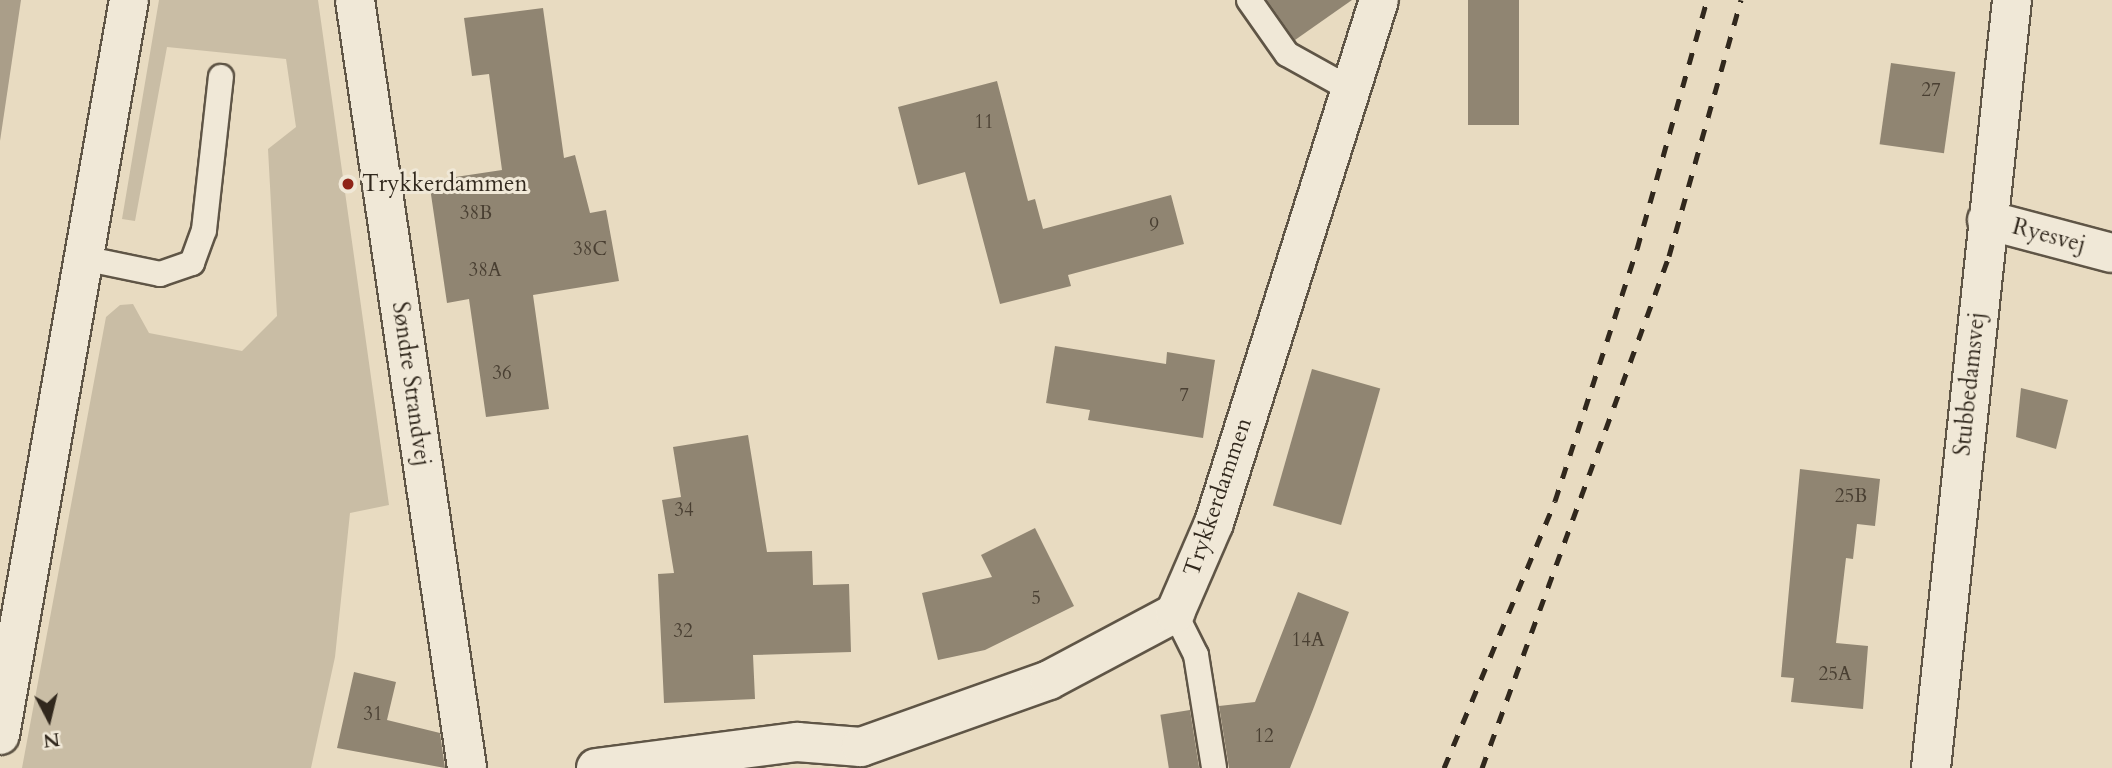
<!DOCTYPE html>
<meta charset="utf-8">
<style>
body{margin:0}
#map{position:relative;width:2112px;height:768px;overflow:hidden;background:#e8dbc1;font-family:Cardo,serif}
div>[style]{position:absolute}
[style*='--x']{left:calc(var(--x)*1px);top:calc(var(--y)*1px);width:calc(var(--w)*1px);rotate:calc(var(--a)*1deg)}
.green>*{inset:0;background:#c9bda5}
.water>*{inset:0;background:#aa9e89}
.building>*{inset:0;background:#908572;transform-origin:0 0}
.roads{filter:drop-shadow(2px 0 #5f5546) drop-shadow(-2px 0 #5f5546) drop-shadow(0 2px #5f5546) drop-shadow(0 -2px #5f5546)}
.service>*{height:24px;margin:-12px;padding:0 12px;transform-origin:12px;border-radius:12px;background:#f0e8d7}
.minor>*{height:38px;margin:-19px;padding:0 19px;transform-origin:19px;border-radius:19px;background:#f0e8d7}
.tertiary>*{height:38px;margin:-19px;padding:0 19px;transform-origin:19px;border-radius:19px;background:#f0e8d7}
.secondary>*{height:38px;margin:-19px;padding:0 19px;transform-origin:19px;border-radius:19px;background:#f0e8d7}
.rail>*{height:5px;margin-top:-2.5px;transform-origin:0;background:repeating-linear-gradient(90deg,#31281d 0 12px,transparent 0 24px)}
.dots>*{width:19px;height:19px;translate:-50% -50%;box-sizing:border-box;border:4px solid #f0e8d7;border-radius:50%}
span{translate:-50% -50%;white-space:nowrap;text-align:center;line-height:1.15;-webkit-text-stroke:6px #f0e8d7;paint-order:stroke}
.number-label{font-size:19px;color:#493f32}
.number-label span{-webkit-text-stroke-width:0}
.poi-label{font-size:23px;color:#31281d}
.left{translate:0 -50%;text-align:left}
.street-label{font-size:23px;color:#31281d}
.north{position:absolute;left:14px;top:684px;width:70px;height:70px;-webkit-text-stroke:5px #f0e8d7;paint-order:stroke;rotate:173deg;font-size:19px;font-weight:700;line-height:28px;text-align:center;color:#31281d}
.north::after{content:'';display:block;margin:auto;width:24px;height:32px;background:#31281d;clip-path:polygon(50% 0,100% 100%,50% 72%,0 100%)}
</style>
<div id="map">
<div class="green">
<i style="clip-path:polygon(159px 0,318px 0,389px 505px,350px 513px,335px 657px,311px 768px,22px 768px,106px 317px,120px 305px,133px 304px,149px 333px,242px 351px,277px 316px,268px 149px,296px 127px,286px 59px,167px 47px,135px 221px,122px 219px)"></i>
</div>
<div class="water">
<i style="clip-path:polygon(0 0,21px 0,0 141px)"></i>
</div>
<div class="building">
<i style="clip-path:polygon(1267px 0,1352px 0,1295px 40px)"></i>
<i style="left:1468px;top:0;width:51px;height:125px"></i>
<i style="clip-path:polygon(543px 8px,564px 158px,575px 155px,590px 213px,606px 210px,619px 281px,533px 295px,549px 409px,486px 417px,469px 299px,447px 303px,429px 181px,502px 170px,489px 74px,472px 76px,464px 18px)"></i>
<i style="left:1891px;top:63px;width:65px;height:82px;rotate:8deg"></i>
<i style="clip-path:polygon(997px 81px,1028px 201px,1035px 199px,1043px 229px,1171px 195px,1184px 244px,1068px 275px,1071px 286px,1000px 304px,965px 172px,918px 185px,898px 107px)"></i>
<i style="clip-path:polygon(1055px 346px,1166px 364px,1167px 352px,1215px 360px,1203px 438px,1088px 420px,1090px 410px,1046px 403px)"></i>
<i style="left:1312px;top:369px;width:71px;height:142px;rotate:16deg"></i>
<i style="clip-path:polygon(2021px 388px,2068px 400px,2056px 449px,2016px 437px)"></i>
<i style="clip-path:polygon(748px 435px,767px 552px,812px 551px,813px 585px,849px 584px,851px 652px,753px 655px,755px 699px,664px 703px,658px 574px,674px 573px,662px 500px,681px 497px,673px 447px)"></i>
<i style="clip-path:polygon(1800px 469px,1880px 479px,1875px 526px,1857px 524px,1853px 559px,1846px 558px,1836px 643px,1868px 646px,1863px 709px,1791px 702px,1794px 678px,1781px 677px)"></i>
<i style="clip-path:polygon(1035px 528px,1074px 606px,985px 650px,938px 660px,922px 593px,992px 577px,981px 555px)"></i>
<i style="clip-path:polygon(1298px 592px,1349px 612px,1314px 707px,1290px 768px,1229px 768px,1219px 706px,1255px 702px)"></i>
<i style="clip-path:polygon(354px 672px,396px 682px,387px 720px,440px 733px,445px 768px,337px 748px)"></i>
<i style="left:1190px;top:710px;width:59px;height:30px;rotate:81deg"></i>
</div>
<div class="roads">
<div class="service">
<i style="--x:1249;--y:0;--w:66;--a:54.9"></i>
<i style="--x:1287;--y:54;--w:70;--a:29.1"></i>
<i style="--x:83;--y:258;--w:79;--a:11.7"></i>
<i style="--x:160;--y:274;--w:34;--a:-19"></i>
<i style="--x:192;--y:263;--w:35;--a:-70"></i>
<i style="--x:204;--y:230;--w:154;--a:-83.7"></i>
<i style="--x:1175;--y:613;--w:47;--a:63.4"></i>
<i style="--x:1196;--y:655;--w:114;--a:80.9"></i>
</div>
<div class="minor">
<i style="--x:355;--y:0;--w:776;--a:81.7"></i>
<i style="--x:1987;--y:220;--w:129;--a:14.8"></i>
<i style="--x:596;--y:768;--w:203;--a:-7.4"></i>
<i style="--x:797;--y:742;--w:64;--a:4.5"></i>
<i style="--x:861;--y:747;--w:200;--a:-19.6"></i>
<i style="--x:1049;--y:680;--w:143;--a:-28"></i>
<i style="--x:1175;--y:613;--w:98;--a:-66.6"></i>
<i style="--x:1214;--y:523;--w:548;--a:-72.49"></i>
</div>
<div class="tertiary">
<i style="--x:1931;--y:768;--w:772;--a:-83.98"></i>
</div>
<div class="secondary">
<i style="--x:0;--y:735;--w:746;--a:-80.05"></i>
</div>
</div>
<div class="rail">
<i style="--x:1444;--y:768;--w:289;--a:-67.4"></i>
<i style="--x:1555;--y:501;--w:265;--a:-72"></i>
<i style="--x:1637;--y:249;--w:259;--a:-74.3"></i>
<i style="--x:1482;--y:768;--w:545;--a:-69.94"></i>
<i style="--x:1669;--y:256;--w:266;--a:-74.3"></i>
</div>
<div class="dots">
<i style="left:348px;top:184px;background:#8f2418"></i>
</div>
<div class="number-label">
<span style="left:1931px;top:91px">27</span>
<span style="left:984px;top:123px">11</span>
<span style="left:476px;top:214px">38B</span>
<span style="left:1154px;top:226px">9</span>
<span style="left:590px;top:250px">38C</span>
<span style="left:485px;top:271px">38A</span>
<span style="left:502px;top:374px">36</span>
<span style="left:1184px;top:396px">7</span>
<span style="left:1851px;top:497px">25B</span>
<span style="left:684px;top:511px">34</span>
<span style="left:1036px;top:599px">5</span>
<span style="left:683px;top:632px">32</span>
<span style="left:1308px;top:641px">14A</span>
<span style="left:1835px;top:675px">25A</span>
<span style="left:373px;top:715px">31</span>
<span style="left:1264px;top:737px">12</span>
</div>
<div class="poi-label">
<span class="left" style="left:362px;top:184px">Trykkerdammen</span>
</div>
<div class="street-label">
<span style="left:2049px;top:236px;rotate:15deg">Ryesvej</span>
<span style="left:411px;top:384px;rotate:82deg">Søndre Strandvej</span>
<span style="left:1970px;top:384px;rotate:-84deg">Stubbedamsvej</span>
<span style="left:1218px;top:497px;rotate:-71deg">Trykkerdammen</span>
</div>
<div class="north">N</div>
</div>
